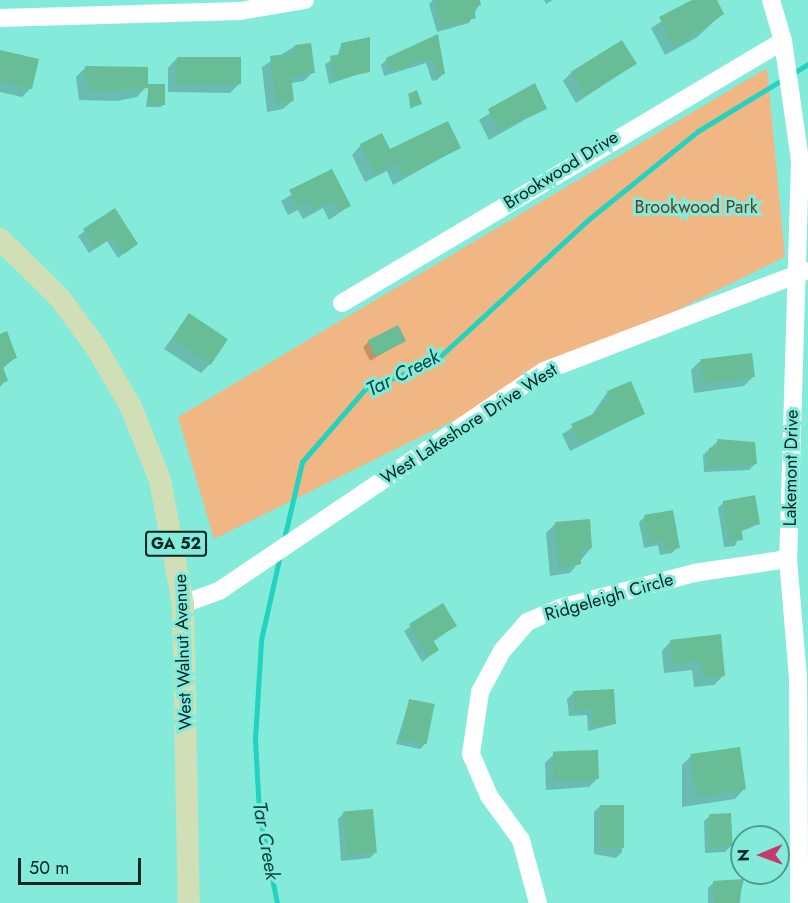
<!DOCTYPE html>
<style>
body{margin:0}
#map{position:relative;width:808px;height:903px;overflow:hidden;background:#84ebdb;font-family:Jost,sans-serif}
div>[style]{position:absolute}
[style*='--x']{left:calc(var(--x)*1px);top:calc(var(--y)*1px);width:calc(var(--w)*1px);rotate:calc(var(--a)*1deg)}
.green>*{inset:0;background:#f0b784}
.shadow>*{inset:0;background:#0003}
.stream>*{height:5px;margin:-2.5px;padding:0 2.5px;transform-origin:2.5px;border-radius:2.5px;background:#23d2bf}
.building>*{inset:0;background:#68bc96;transform-origin:0 0}
.minor>*{height:18px;margin:-9px;padding:0 9px;transform-origin:9px;border-radius:9px;background:#fff}
.major>*{height:22px;margin:-11px;padding:0 11px;transform-origin:11px;border-radius:11px;background:#d1dfb6}
span{translate:-50% -50%;white-space:nowrap;text-align:center;line-height:1.15;-webkit-text-stroke:6px #84ebdb;paint-order:stroke}
.shield-label span{padding:2px 4px;background:#84ebdb;border:2px solid;border-radius:4px;-webkit-text-stroke-width:0}
.shield-label{font-size:16px;color:#032521;font-weight:700}
.street-label{font-size:18px;color:#032521}
.park-label{font-size:18px;color:#614020}
.water-label{font-size:20px;color:#004a42;font-style:italic}
.north{position:absolute;left:730px;top:825px;width:60px;height:60px;box-sizing:border-box;background:#84ebdb;border:2px solid #509c91;border-radius:50%;rotate:269deg;font-size:16px;font-weight:700;line-height:24px;text-align:center;color:#032521}
.north::after{content:'';display:block;margin:auto;width:21px;height:27px;background:#c5396b;clip-path:polygon(50% 0,100% 100%,50% 72%,0 100%)}
.scale{position:absolute;left:18px;top:858px;width:123px;height:27px;box-sizing:border-box;border:3px solid #032521;border-top:0;padding-left:8px;font-size:18px;line-height:21px;white-space:nowrap;color:#032521;-webkit-text-stroke:4px #84ebdb;paint-order:stroke}
</style>
<div id="map">
<div class="green">
<i style="clip-path:polygon(767px 68px,785px 257px,214px 539px,178px 417px)"></i>
</div>
<div class="shadow">
<i style="clip-path:polygon(433px 0,478px 0,479px 5px,469px 23px,437px 32px,429px 4px)"></i>
<i style="clip-path:polygon(544px 0,553px 0,546px 4px)"></i>
<i style="clip-path:polygon(695px 0,715px 0,722px 14px,696px 38px,665px 55px,651px 28px)"></i>
<i style="clip-path:polygon(436px 36px,443px 74px,437px 80px,432px 81px,426px 63px,384px 76px,381px 65px,387px 59px)"></i>
<i style="clip-path:polygon(341px 45px,368px 71px,329px 84px,325px 64px,337px 57px)"></i>
<i style="clip-path:polygon(295px 46px,313px 72px,304px 81px,291px 83px,293px 100px,283px 109px,267px 112px,262px 67px)"></i>
<i style="clip-path:polygon(0 52px,31px 88px,22px 97px,0 92px)"></i>
<i style="clip-path:polygon(177px 58px,240px 83px,230px 93px,168px 92px,168px 68px)"></i>
<i style="clip-path:polygon(635px 64px,576px 103px,563px 81px,572px 72px)"></i>
<i style="clip-path:polygon(85px 68px,146px 87px,137px 97px,117px 101px,79px 100px,76px 77px)"></i>
<i style="clip-path:polygon(534px 85px,545px 108px,489px 140px,479px 120px)"></i>
<i style="clip-path:polygon(149px 86px,163px 104px,161px 107px,146px 107px)"></i>
<i style="clip-path:polygon(409px 95px,420px 104px,410px 109px)"></i>
<i style="clip-path:polygon(361px 145px,389px 151px,459px 148px,393px 185px,387px 171px,365px 182px,352px 155px)"></i>
<i style="clip-path:polygon(331px 171px,349px 206px,329px 220px,323px 208px,303px 219px,298px 210px,288px 215px,281px 201px)"></i>
<i style="clip-path:polygon(114px 210px,136px 244px,118px 258px,107px 241px,89px 253px,78px 236px)"></i>
<i style="clip-path:polygon(189px 315px,210px 364px,201px 373px,164px 349px)"></i>
<i style="clip-path:polygon(0 335px,15px 358px,2px 369px,6px 380px,0 387px)"></i>
<i style="clip-path:polygon(369px 341px,404px 341px,370px 361px,363px 347px)"></i>
<i style="clip-path:polygon(700px 361px,753px 377px,744px 386px,694px 393px,691px 370px)"></i>
<i style="clip-path:polygon(630px 383px,644px 414px,570px 451px,562px 434px,591px 416px,607px 393px)"></i>
<i style="clip-path:polygon(718px 441px,755px 464px,749px 470px,704px 472px,703px 455px)"></i>
<i style="clip-path:polygon(724px 502px,759px 524px,740px 532px,735px 546px,724px 547px,718px 508px)"></i>
<i style="clip-path:polygon(645px 517px,678px 547px,672px 553px,660px 555px,658px 545px,644px 548px,639px 522px)"></i>
<i style="clip-path:polygon(555px 524px,591px 548px,570px 573px,550px 576px,546px 533px)"></i>
<i style="clip-path:polygon(443px 605px,455px 626px,433px 642px,437px 650px,422px 662px,404px 631px)"></i>
<i style="clip-path:polygon(671px 641px,723px 676px,714px 685px,694px 687px,692px 670px,664px 673px,662px 651px)"></i>
<i style="clip-path:polygon(573px 693px,615px 724px,588px 731px,587px 715px,569px 716px,567px 699px)"></i>
<i style="clip-path:polygon(409px 701px,426px 743px,420px 749px,396px 744px)"></i>
<i style="clip-path:polygon(554px 754px,598px 778px,589px 787px,546px 790px,545px 763px)"></i>
<i style="clip-path:polygon(691px 756px,744px 789px,735px 799px,682px 807px,682px 765px)"></i>
<i style="clip-path:polygon(600px 806px,623px 807px,622px 852px,616px 858px,594px 854px,594px 812px)"></i>
<i style="clip-path:polygon(344px 813px,376px 852px,370px 858px,341px 861px,338px 819px)"></i>
<i style="clip-path:polygon(710px 816px,731px 846px,725px 852px,705px 853px,704px 821px)"></i>
<i style="clip-path:polygon(742px 881px,740px 903px,708px 903px,708px 888px,714px 882px)"></i>
</div>
<div class="stream">
<i style="--x:283;--y:543;--w:83;--a:-76.8"></i>
<i style="--x:302;--y:462;--w:96;--a:-49.2"></i>
<i style="--x:365;--y:389;--w:74;--a:-21.4"></i>
<i style="--x:434;--y:362;--w:211;--a:-42.7"></i>
<i style="--x:589;--y:219;--w:140;--a:-38.9"></i>
<i style="--x:698;--y:131;--w:129;--a:-31.3"></i>
<i style="--x:277;--y:903;--w:92;--a:-101.3"></i>
<i style="--x:259;--y:813;--w:74;--a:-93.1"></i>
<i style="--x:255;--y:739;--w:99;--a:-86.5"></i>
<i style="--x:261;--y:640;--w:87;--a:-77.4"></i>
</div>
<div class="building">
<i style="clip-path:polygon(435px 0,480px 0,481px 5px,473px 7px,476px 18px,443px 27px)"></i>
<i style="clip-path:polygon(692px 0,717px 0,724px 14px,675px 47px,659px 17px)"></i>
<i style="clip-path:polygon(438px 34px,445px 74px,438px 76px,431px 58px,390px 71px,386px 58px)"></i>
<i style="clip-path:polygon(370px 37px,370px 72px,335px 79px,330px 56px,343px 54px,341px 43px)"></i>
<i style="left:622px;top:40px;width:28px;height:60px;rotate:58deg"></i>
<i style="clip-path:polygon(311px 43px,315px 73px,291px 76px,294px 101px,276px 103px,270px 56px,296px 53px,295px 45px)"></i>
<i style="clip-path:polygon(0 50px,39px 59px,32px 89px,0 81px)"></i>
<i style="left:177px;top:57px;width:64px;height:27px"></i>
<i style="clip-path:polygon(85px 66px,148px 67px,148px 84px,165px 84px,165px 105px,148px 105px,148px 88px,88px 91px)"></i>
<i style="clip-path:polygon(535px 83px,547px 109px,498px 131px,488px 109px)"></i>
<i style="clip-path:polygon(417px 90px,422px 104px,412px 107px,408px 94px)"></i>
<i style="clip-path:polygon(448px 121px,461px 148px,403px 177px,396px 163px,375px 174px,360px 144px,382px 133px,390px 149px)"></i>
<i style="clip-path:polygon(332px 169px,351px 206px,339px 212px,332px 200px,312px 210px,308px 202px,298px 207px,289px 190px)"></i>
<i style="clip-path:polygon(115px 208px,138px 244px,124px 254px,113px 237px,96px 248px,83px 229px)"></i>
<i style="left:189px;top:313px;width:47px;height:31px;rotate:34deg"></i>
<i style="left:398px;top:325px;width:18px;height:34px;rotate:63deg"></i>
<i style="clip-path:polygon(7px 331px,17px 358px,2px 364px,8px 381px,0 384px,0 334px)"></i>
<i style="left:752px;top:353px;width:24px;height:52px;rotate:83deg"></i>
<i style="clip-path:polygon(631px 381px,645px 414px,579px 443px,571px 424px,602px 410px,600px 405px,610px 400px,607px 391px)"></i>
<i style="clip-path:polygon(717px 439px,755px 442px,757px 464px,709px 467px,709px 448px,718px 447px)"></i>
<i style="clip-path:polygon(755px 495px,760px 524px,741px 527px,743px 540px,730px 542px,723px 501px)"></i>
<i style="clip-path:polygon(673px 510px,680px 548px,666px 550px,664px 540px,650px 543px,644px 515px)"></i>
<i style="clip-path:polygon(590px 519px,592px 548px,580px 550px,581px 564px,559px 568px,555px 522px)"></i>
<i style="clip-path:polygon(443px 603px,457px 626px,433px 640px,439px 650px,428px 657px,409px 624px)"></i>
<i style="clip-path:polygon(721px 634px,725px 676px,703px 678px,701px 661px,673px 664px,670px 640px)"></i>
<i style="clip-path:polygon(614px 689px,616px 724px,593px 726px,592px 710px,574px 711px,573px 691px)"></i>
<i style="left:409px;top:699px;width:26px;height:41px;rotate:11deg"></i>
<i style="left:740px;top:747px;width:43px;height:50px;rotate:82deg"></i>
<i style="left:598px;top:750px;width:29px;height:45px;rotate:88deg"></i>
<i style="left:600px;top:805px;width:24px;height:43px"></i>
<i style="left:373px;top:809px;width:44px;height:30px;rotate:85deg"></i>
<i style="left:731px;top:813px;width:33px;height:22px;rotate:87deg"></i>
<i style="clip-path:polygon(744px 879px,738px 903px,714px 903px,713px 881px)"></i>
</div>
<div class="minor">
<i style="--x:771;--y:0;--w:43;--a:73.7"></i>
<i style="--x:783;--y:41;--w:121;--a:81.9"></i>
<i style="--x:800;--y:161;--w:398;--a:91.7"></i>
<i style="--x:788;--y:559;--w:118;--a:85.2"></i>
<i style="--x:798;--y:677;--w:226;--a:89.7"></i>
<i style="--x:0;--y:18;--w:240;--a:-1.7"></i>
<i style="--x:240;--y:11;--w:66;--a:-9.6"></i>
<i style="--x:342;--y:303;--w:513;--a:-30.71"></i>
<i style="--x:183;--y:604;--w:38;--a:-20"></i>
<i style="--x:219;--y:591;--w:392;--a:-34.1"></i>
<i style="--x:544;--y:371;--w:280;--a:-20.9"></i>
<i style="--x:538;--y:903;--w:65;--a:-105.1"></i>
<i style="--x:521;--y:840;--w:54;--a:-126"></i>
<i style="--x:489;--y:796;--w:46;--a:-113.2"></i>
<i style="--x:471;--y:754;--w:63;--a:-81.7"></i>
<i style="--x:480;--y:692;--w:47;--a:-61.8"></i>
<i style="--x:502;--y:651;--w:38;--a:-49"></i>
<i style="--x:527;--y:622;--w:36;--a:-23"></i>
<i style="--x:560;--y:608;--w:138;--a:-14.6"></i>
<i style="--x:694;--y:573;--w:95;--a:-8.5"></i>
</div>
<div class="major">
<i style="--x:0;--y:239;--w:83;--a:44.5"></i>
<i style="--x:59;--y:297;--w:62;--a:53.5"></i>
<i style="--x:96;--y:347;--w:69;--a:59.7"></i>
<i style="--x:131;--y:407;--w:79;--a:68.3"></i>
<i style="--x:160;--y:480;--w:126;--a:79.5"></i>
<i style="--x:183;--y:604;--w:299;--a:88.9"></i>
</div>
<div class="shield-label">
<span style="left:176px;top:544px">GA 52</span>
</div>
<div class="street-label">
<span style="left:561px;top:170px;rotate:-32deg">Brookwood Drive</span>
<span style="left:469px;top:424px;rotate:-33deg">West Lakeshore Drive West</span>
<span style="left:791px;top:468px;rotate:-89deg">Lakemont Drive</span>
<span style="left:609px;top:597px;rotate:-16deg">Ridgeleigh Circle</span>
<span style="left:183px;top:652px;rotate:-92deg">West Walnut Avenue</span>
</div>
<div class="park-label">
<span style="left:696px;top:207px">Brookwood Park</span>
</div>
<div class="water-label">
<span style="left:403px;top:373px;rotate:-27deg">Tar Creek</span>
<span style="left:266px;top:841px;rotate:80deg">Tar Creek</span>
</div>
<div class="north">N</div>
<div class="scale">50 m</div>
</div>
